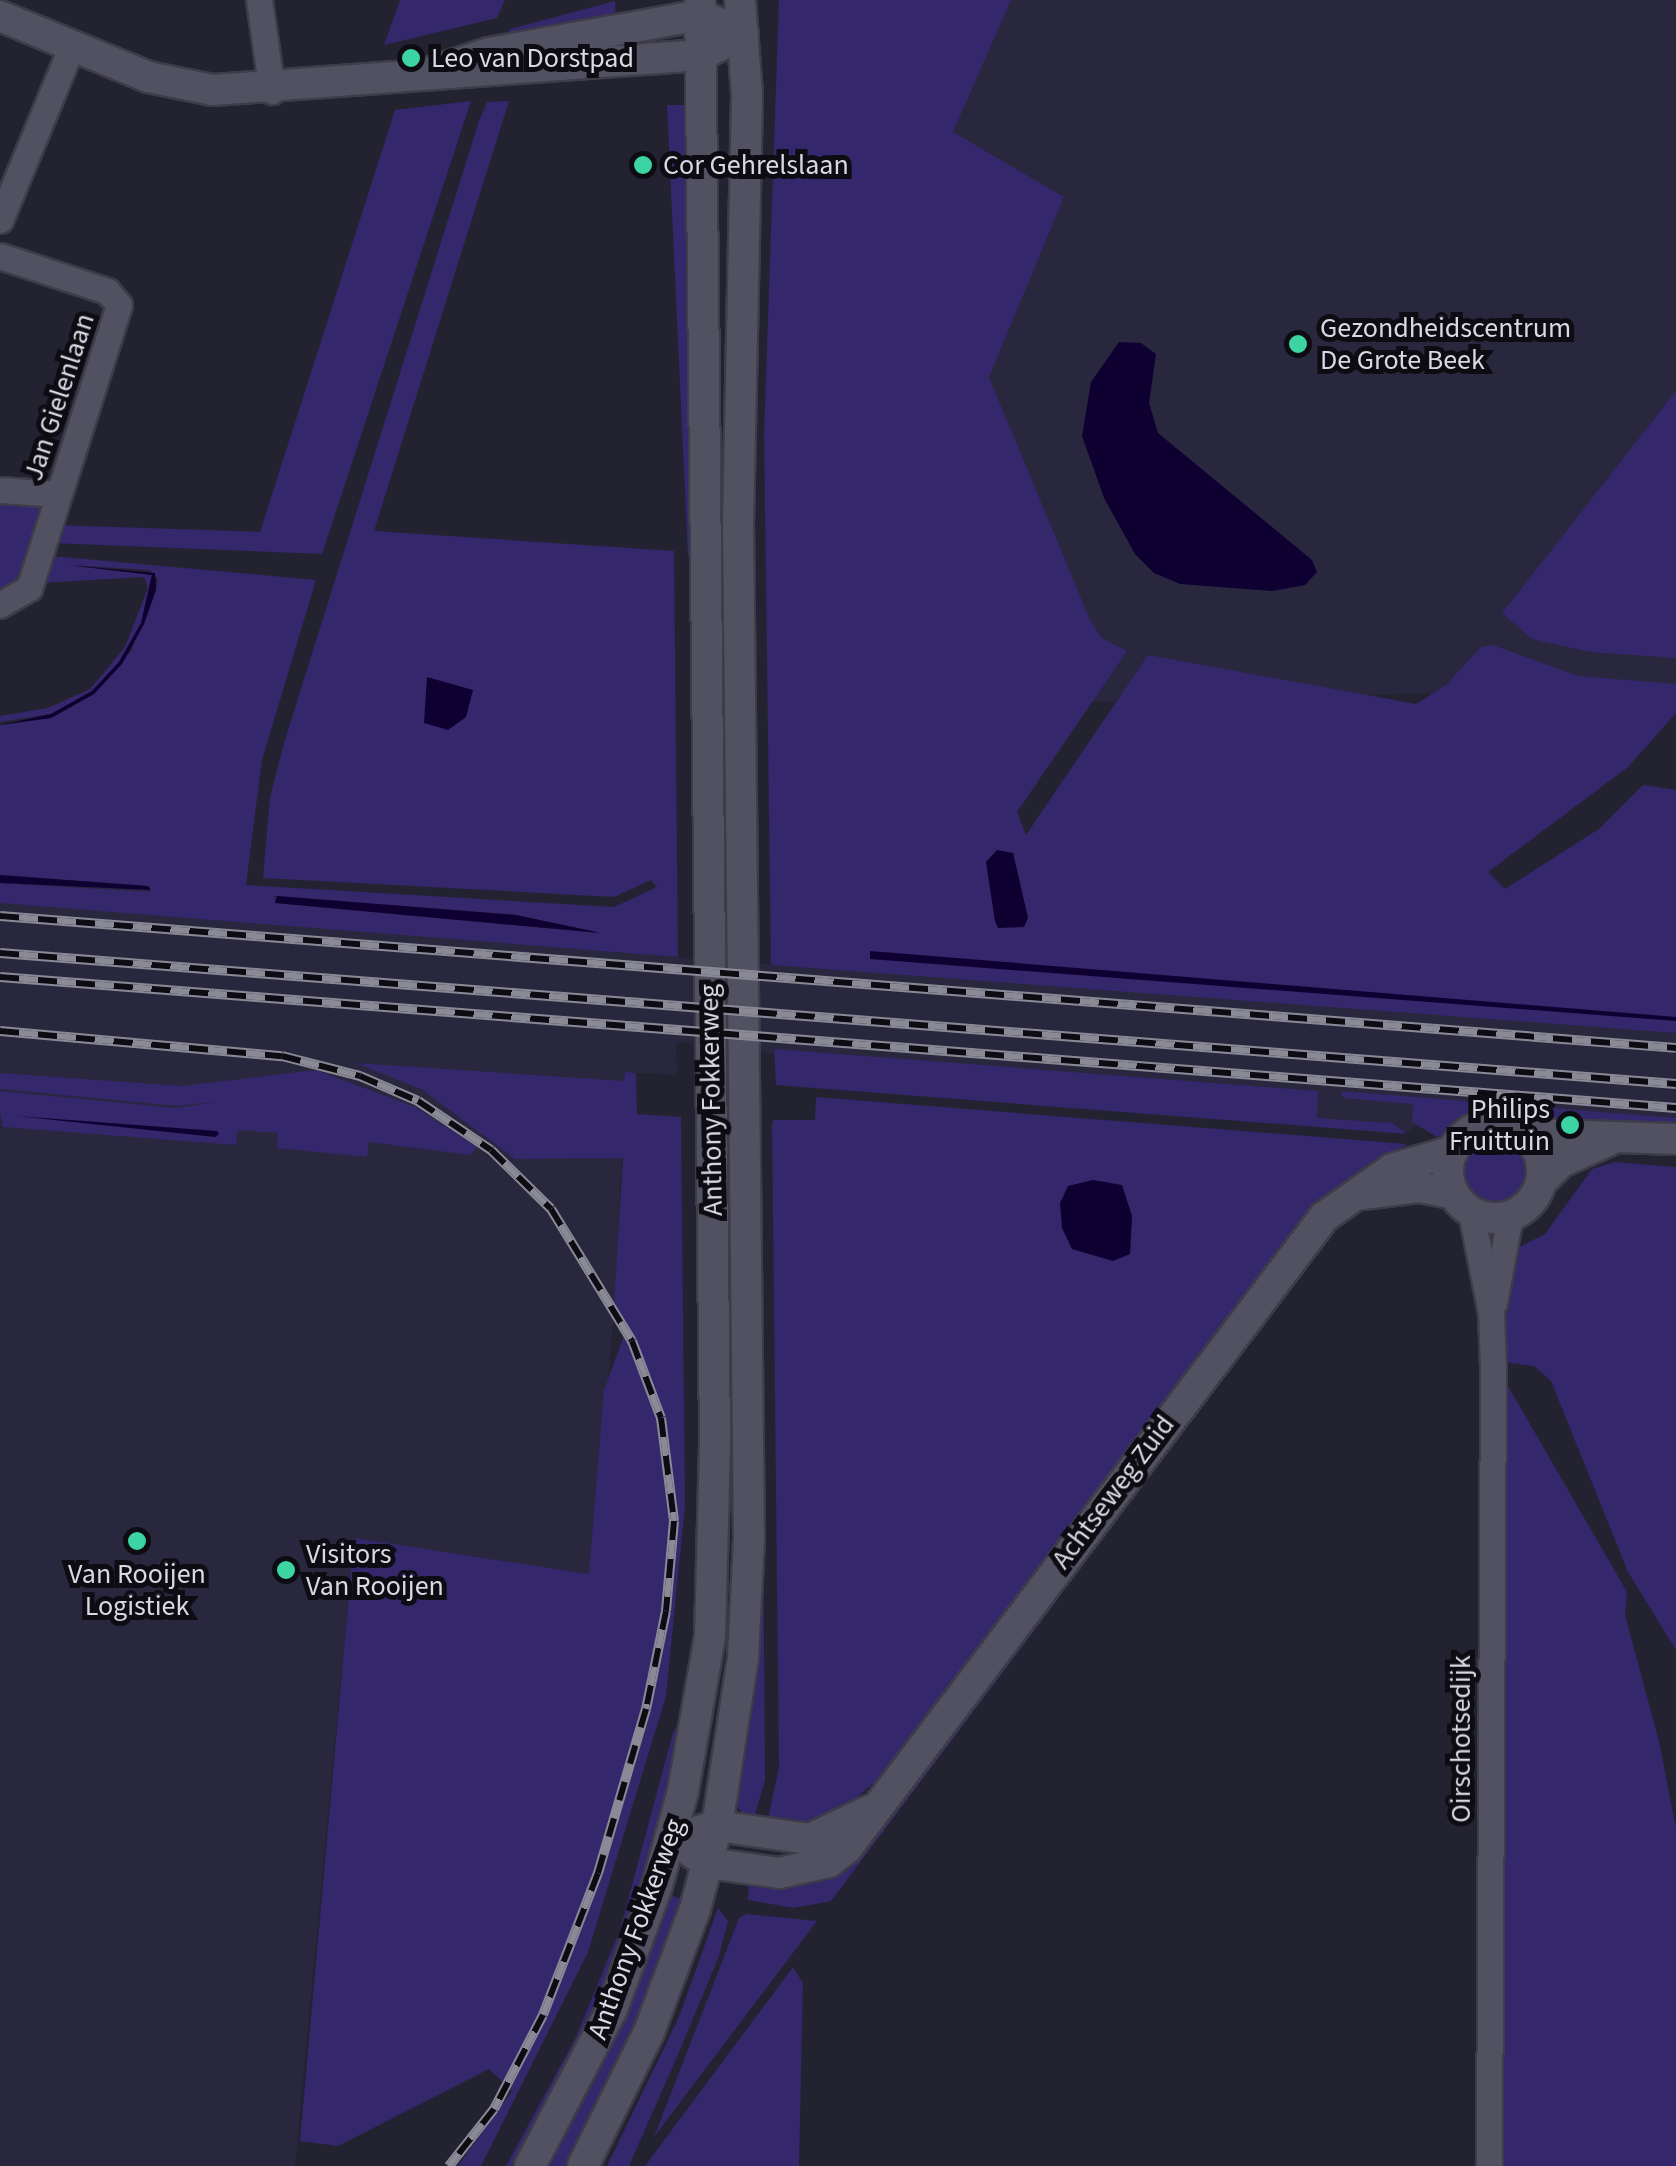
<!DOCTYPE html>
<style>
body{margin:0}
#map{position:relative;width:1676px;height:2166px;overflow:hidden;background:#232231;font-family:"Source Sans 3",sans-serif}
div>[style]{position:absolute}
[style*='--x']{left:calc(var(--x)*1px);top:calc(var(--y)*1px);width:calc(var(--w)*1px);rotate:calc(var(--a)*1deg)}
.built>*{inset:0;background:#29273d}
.green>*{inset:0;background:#34276b}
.round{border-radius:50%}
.water>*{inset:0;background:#0f0032}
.roads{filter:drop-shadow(2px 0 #3d3c49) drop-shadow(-2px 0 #3d3c49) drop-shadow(0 2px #3d3c49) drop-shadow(0 -2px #3d3c49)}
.street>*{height:25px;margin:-12.5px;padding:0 12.5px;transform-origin:12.5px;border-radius:12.5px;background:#525162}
.secondary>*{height:30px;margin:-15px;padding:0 15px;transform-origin:15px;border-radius:15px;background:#525162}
.secondary>.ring{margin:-15px;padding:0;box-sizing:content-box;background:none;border:30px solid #525162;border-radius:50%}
.rail>*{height:10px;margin-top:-5px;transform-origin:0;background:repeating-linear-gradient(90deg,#0d0c13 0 19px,#8a8996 0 38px);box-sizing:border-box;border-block:2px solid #8a8996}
.dots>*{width:28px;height:28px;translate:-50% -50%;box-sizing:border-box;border:5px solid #0d0c13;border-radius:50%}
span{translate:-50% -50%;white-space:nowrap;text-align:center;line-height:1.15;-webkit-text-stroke:10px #0d0c13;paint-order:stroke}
.poi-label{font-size:28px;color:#d9d8e3}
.left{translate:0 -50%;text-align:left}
.right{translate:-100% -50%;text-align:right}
.street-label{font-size:28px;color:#d9d8e3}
</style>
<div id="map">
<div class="built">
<i style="clip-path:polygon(858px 0,1676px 0,1676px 687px,987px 705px)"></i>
<i style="clip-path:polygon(0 870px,163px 879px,670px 957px,774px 965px,1676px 1005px,1676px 1123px,1454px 1108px,1405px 1132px,682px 1042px,676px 1043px,677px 1075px,625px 1072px,616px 1291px,590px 1574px,354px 1538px,295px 2166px,0 2166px)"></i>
</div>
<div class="green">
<i style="clip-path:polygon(400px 0,505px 0,497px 18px,384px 45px)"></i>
<i style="clip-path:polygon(evenodd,779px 0,1011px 0,953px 132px,1064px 197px,989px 377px,1091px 622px,1102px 638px,1127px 651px,1017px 812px,1026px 835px,1148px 655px,1416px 704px,1446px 685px,1481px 647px,1493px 645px,1578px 676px,1676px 684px,1676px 713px,1628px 767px,1488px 872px,1505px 889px,1599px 829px,1643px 785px,1676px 790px,1676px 1033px,771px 965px,764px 434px,779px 0,1013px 853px,1028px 918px,995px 921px,993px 903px,1013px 853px)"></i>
<i style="clip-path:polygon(615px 1px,616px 20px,503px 44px,510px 29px)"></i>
<i style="clip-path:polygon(471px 101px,322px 554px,51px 543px,57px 525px,260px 532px,395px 110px)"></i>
<i style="clip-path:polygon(evenodd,509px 101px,374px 531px,674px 551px,678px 957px,0 903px,0 883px,151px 892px,147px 886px,0 875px,0 725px,51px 718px,94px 694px,131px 651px,156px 590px,158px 579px,150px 570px,68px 565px,152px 575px,141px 623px,119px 662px,92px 691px,51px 714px,0 722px,0 716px,48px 708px,90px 689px,125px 647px,148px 588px,144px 577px,40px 583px,52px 556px,316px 580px,262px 760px,246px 885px,614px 907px,657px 887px,651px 880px,614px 897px,263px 878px,270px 797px,284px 743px,479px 121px,487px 102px,509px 101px,274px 896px,516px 915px,600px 933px,276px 903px,274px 896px)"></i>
<i style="clip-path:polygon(667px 105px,688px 105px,693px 556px,688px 556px)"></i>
<i style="clip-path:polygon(1676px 391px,1676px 658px,1590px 652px,1532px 639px,1502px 613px)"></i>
<i style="clip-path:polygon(0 498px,39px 500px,45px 513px,23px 582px,0 594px)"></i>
<i style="clip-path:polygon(774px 1049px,1318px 1091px,1317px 1118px,1392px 1123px,1407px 1134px,776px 1085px)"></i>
<i style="clip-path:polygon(356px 1063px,624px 1081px,625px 1072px,636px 1073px,637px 1114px,681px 1117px,685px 1505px,666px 1696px,588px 1952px,481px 2166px,458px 2166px,512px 2091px,489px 2069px,338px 2146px,300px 2141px,354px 1538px,589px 1574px,604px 1390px,626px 1330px,614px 1305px,623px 1158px,515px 1159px,423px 1090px)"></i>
<i style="clip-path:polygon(316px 1070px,415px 1107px,477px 1147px,470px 1155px,369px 1142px,367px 1157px,277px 1148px,278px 1133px,238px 1130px,236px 1145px,3px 1127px,0 1111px,0 1091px,176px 1108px,222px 1101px,177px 1106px,0 1089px,0 1073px,182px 1086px)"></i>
<i style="clip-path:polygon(1341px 1091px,1676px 1118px,1676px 1128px,1592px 1121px,1526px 1125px,1485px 1116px,1442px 1140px,1412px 1122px,1413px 1104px,1343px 1098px)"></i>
<i style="clip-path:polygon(evenodd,816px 1097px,1407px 1144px,1280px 1252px,899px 1763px,826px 1822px,766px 1828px,779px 1767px,772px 1126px,773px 1120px,815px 1120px,816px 1097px,1132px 1216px,1130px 1254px,1062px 1228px,1132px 1216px)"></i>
<i class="round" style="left:1460px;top:1138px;width:68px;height:68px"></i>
<i style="clip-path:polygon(1615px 1162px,1676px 1167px,1676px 1650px,1628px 1572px,1551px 1381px,1534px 1366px,1502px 1362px,1502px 1312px,1517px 1248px,1545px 1234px,1592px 1169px)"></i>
<i style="clip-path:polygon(1501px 1374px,1627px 1592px,1625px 1615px,1659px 1741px,1676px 1828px,1676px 2166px,1499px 2166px)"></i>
<i style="clip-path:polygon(763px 1491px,765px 1780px,752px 1825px,734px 1803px)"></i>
<i style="clip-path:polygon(1050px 1594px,1058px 1599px,831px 1901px,794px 1908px,748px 1900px,749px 1880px,797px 1882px)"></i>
<i style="clip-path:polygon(674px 1729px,682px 1732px,651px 1862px,598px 2010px,516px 2166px,506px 2166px,576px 2037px,620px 1930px)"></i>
<i style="clip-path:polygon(667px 1894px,684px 1900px,640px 2021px,567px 2166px,546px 2166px,620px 2022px)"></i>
<i style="clip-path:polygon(718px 1908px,728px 1921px,719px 1956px,680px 2050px,629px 2166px,607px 2166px,679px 2017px)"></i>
<i style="clip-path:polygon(747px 1914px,817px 1921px,654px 2137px,739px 1918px)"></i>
<i style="clip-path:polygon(793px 1967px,803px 1983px,799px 2166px,645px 2166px)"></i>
</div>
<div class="water">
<i style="clip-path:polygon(1119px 342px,1141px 343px,1156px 354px,1149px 403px,1158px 433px,1312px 560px,1317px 572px,1305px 585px,1272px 591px,1180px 584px,1154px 573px,1135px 554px,1104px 498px,1082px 436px,1091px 382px)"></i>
<i style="clip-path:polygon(68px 565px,155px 573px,156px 590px,144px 624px,122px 664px,94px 694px,51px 718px,0 725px,51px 714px,92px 691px,119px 662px,141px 623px,152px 575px)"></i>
<i style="clip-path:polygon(427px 677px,473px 690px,466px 717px,448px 730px,424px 723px)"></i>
<i style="clip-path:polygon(997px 850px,1013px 853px,1028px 918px,1024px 927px,998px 928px,995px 921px,986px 862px)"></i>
<i style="clip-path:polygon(0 875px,148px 886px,151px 890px,0 883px)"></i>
<i style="clip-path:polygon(277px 896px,516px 915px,601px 933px,275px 903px)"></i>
<i style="clip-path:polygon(870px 951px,1676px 1017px,1676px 1021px,870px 959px)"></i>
<i style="clip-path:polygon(16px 1116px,217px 1131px,219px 1134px,215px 1137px)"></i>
<i style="clip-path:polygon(1093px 1180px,1122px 1185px,1132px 1216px,1130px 1254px,1113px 1261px,1072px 1249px,1062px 1228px,1060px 1203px,1068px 1186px)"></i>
</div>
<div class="roads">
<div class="street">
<i style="--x:259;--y:0;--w:92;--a:81.9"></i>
<i style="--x:0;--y:220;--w:189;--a:-67.6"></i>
<i style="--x:0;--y:256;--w:113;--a:18.1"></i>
<i style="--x:107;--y:291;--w:18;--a:49"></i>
<i style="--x:119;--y:305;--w:297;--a:107.6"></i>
<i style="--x:29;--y:588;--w:34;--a:150"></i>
<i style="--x:0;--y:490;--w:58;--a:3.9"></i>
<i style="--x:1471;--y:1212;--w:103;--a:78.8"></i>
<i style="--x:1491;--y:1313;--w:53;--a:87.8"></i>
<i style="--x:1493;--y:1366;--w:800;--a:90.29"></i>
<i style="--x:1494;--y:1303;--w:88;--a:-79.6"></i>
</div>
<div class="secondary">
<i style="--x:0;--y:16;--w:160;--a:22.4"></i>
<i style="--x:148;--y:77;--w:66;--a:11.3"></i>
<i style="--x:213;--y:90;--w:489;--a:-4.1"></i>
<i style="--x:701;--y:55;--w:47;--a:-26.6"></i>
<i style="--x:743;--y:34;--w:46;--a:-155.7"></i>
<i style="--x:701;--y:15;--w:215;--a:169.8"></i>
<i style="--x:489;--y:53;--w:61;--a:161.9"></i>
<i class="ring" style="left:1448px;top:1124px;width:64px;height:64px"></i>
<i style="--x:1524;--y:1134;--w:152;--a:1.9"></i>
<i style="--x:1541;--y:1182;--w:28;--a:-45"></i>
<i style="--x:1561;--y:1162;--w:54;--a:-24.2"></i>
<i style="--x:1363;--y:1194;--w:56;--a:-7.1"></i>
<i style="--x:1419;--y:1187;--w:36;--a:11"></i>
<i style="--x:699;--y:1831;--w:19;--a:-16"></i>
<i style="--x:717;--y:1826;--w:94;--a:8"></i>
<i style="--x:810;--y:1839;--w:65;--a:-25.4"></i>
<i style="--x:691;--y:1852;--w:20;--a:33"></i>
<i style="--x:708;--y:1863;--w:72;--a:8"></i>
<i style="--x:779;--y:1873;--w:51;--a:-12.4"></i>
<i style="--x:829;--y:1862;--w:23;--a:-38"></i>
<i style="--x:847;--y:1848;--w:791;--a:-52.91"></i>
<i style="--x:1324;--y:1217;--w:83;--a:-35.2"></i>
<i style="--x:1392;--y:1169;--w:64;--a:-16.4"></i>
<i style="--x:530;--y:2166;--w:177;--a:-62.4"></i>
<i style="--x:612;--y:2009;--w:131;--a:-69.9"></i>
<i style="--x:657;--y:1886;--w:98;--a:-74.7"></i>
<i style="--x:683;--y:1791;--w:157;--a:-80.1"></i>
<i style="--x:710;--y:1636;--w:191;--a:-88.5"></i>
<i style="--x:715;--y:1445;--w:1445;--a:-90.59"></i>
<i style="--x:583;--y:2166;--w:149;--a:-63.8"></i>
<i style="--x:649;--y:2032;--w:131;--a:-69.5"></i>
<i style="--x:695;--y:1909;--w:86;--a:-75.2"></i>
<i style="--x:717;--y:1826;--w:170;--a:-81.2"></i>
<i style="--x:743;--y:1658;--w:120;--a:-87.1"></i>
<i style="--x:749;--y:1538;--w:1012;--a:-90.62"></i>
<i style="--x:738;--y:526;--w:432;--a:-88.8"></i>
<i style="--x:747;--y:94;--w:94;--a:-94.3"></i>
</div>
</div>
<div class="rail">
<i style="--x:0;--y:916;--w:1681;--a:4.5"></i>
<i style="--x:0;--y:953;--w:1681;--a:4.47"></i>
<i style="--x:0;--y:977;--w:1681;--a:4.47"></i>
<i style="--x:0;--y:1031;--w:283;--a:5.1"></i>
<i style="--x:282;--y:1056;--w:81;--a:14.4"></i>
<i style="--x:360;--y:1076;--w:63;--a:23.3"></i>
<i style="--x:418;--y:1101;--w:88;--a:33.9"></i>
<i style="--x:491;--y:1150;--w:84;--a:44.5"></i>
<i style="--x:551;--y:1209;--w:155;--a:58.5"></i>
<i style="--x:632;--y:1341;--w:82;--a:69.4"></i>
<i style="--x:661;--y:1418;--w:104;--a:82.8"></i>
<i style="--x:674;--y:1521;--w:90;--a:95.1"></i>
<i style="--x:666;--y:1611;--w:100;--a:101.5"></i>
<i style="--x:646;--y:1709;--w:171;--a:106.3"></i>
<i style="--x:598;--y:1873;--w:152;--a:111.2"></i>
<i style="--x:543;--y:2015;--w:106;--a:117.5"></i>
<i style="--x:494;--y:2109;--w:73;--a:128.3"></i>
</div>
<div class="dots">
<i style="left:411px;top:58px;background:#3dd4a3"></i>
<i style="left:643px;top:165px;background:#3dd4a3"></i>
<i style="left:1298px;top:344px;background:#3dd4a3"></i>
<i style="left:1570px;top:1125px;background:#3dd4a3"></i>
<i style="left:137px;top:1541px;background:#3dd4a3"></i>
<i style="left:286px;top:1570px;background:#3dd4a3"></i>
</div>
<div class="poi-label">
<span class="left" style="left:431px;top:58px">Leo van Dorstpad</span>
<span class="left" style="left:663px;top:165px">Cor Gehrelslaan</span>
<span class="left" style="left:1320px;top:344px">Gezondheidscentrum<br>De Grote Beek</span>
<span class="right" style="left:1550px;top:1125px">Philips<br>Fruittuin</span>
<span class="left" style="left:306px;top:1570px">Visitors<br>Van Rooijen</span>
<span style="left:137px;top:1590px">Van Rooijen<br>Logistiek</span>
</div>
<div class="street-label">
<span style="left:59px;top:397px;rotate:-72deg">Jan Gielenlaan</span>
<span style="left:711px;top:1100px;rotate:-91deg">Anthony Fokkerweg</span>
<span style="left:1113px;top:1492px;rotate:-53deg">Achtseweg Zuid</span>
<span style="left:1461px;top:1739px;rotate:-90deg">Oirschotsedijk</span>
<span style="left:636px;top:1929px;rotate:-70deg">Anthony Fokkerweg</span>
</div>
</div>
